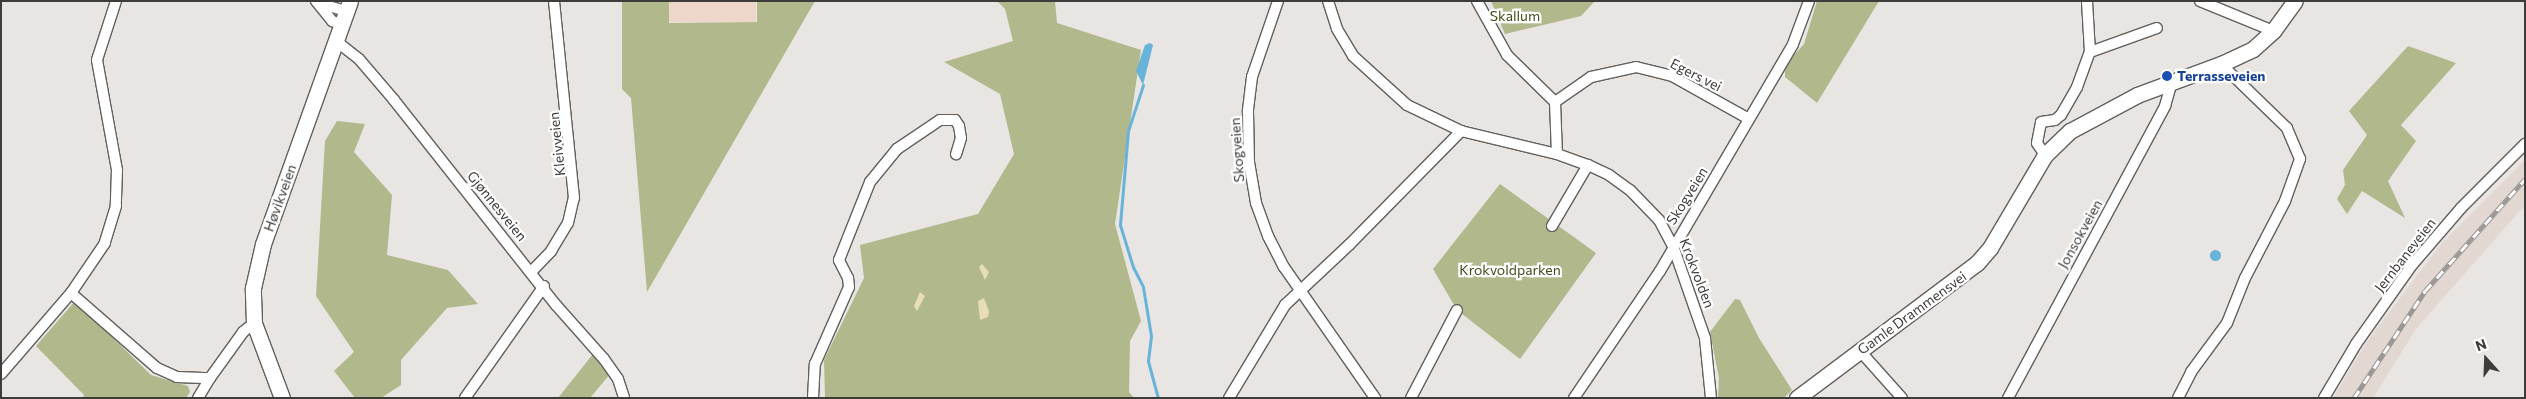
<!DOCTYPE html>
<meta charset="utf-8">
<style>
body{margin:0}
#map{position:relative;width:2526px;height:399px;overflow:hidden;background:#e9e5e3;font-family:Commissioner,sans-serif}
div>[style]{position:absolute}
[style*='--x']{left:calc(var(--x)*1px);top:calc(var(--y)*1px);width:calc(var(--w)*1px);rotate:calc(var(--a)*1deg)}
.built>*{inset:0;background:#e2d7d1}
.education>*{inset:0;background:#edd7cb;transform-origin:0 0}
.green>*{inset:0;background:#b1b88c}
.sand>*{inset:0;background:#e7ddb8}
.water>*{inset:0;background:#67b3da}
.round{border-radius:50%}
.stream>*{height:3px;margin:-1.5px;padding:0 1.5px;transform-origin:1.5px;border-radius:1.5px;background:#67b3da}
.roads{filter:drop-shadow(1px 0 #625f5d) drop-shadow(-1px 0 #625f5d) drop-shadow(0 1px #625f5d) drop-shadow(0 -1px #625f5d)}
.street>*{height:10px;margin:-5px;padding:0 5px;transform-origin:5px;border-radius:5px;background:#fff}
.secondary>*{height:15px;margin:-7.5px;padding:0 7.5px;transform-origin:7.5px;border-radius:7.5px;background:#fff}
.rail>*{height:5px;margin-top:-2.5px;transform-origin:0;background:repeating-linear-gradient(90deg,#fff 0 9px,#9a9795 0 18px);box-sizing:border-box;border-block:1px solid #9a9795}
.dots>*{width:14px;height:14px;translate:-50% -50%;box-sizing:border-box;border:2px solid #fff;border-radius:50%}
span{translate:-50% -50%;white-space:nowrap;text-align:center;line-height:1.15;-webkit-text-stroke:4.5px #fff;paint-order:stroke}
.park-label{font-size:14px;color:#454c17}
.street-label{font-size:14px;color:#3e3c3b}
.transit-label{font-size:14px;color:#164399;font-weight:700}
.left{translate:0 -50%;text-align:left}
.frame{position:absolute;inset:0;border:2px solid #3e3c3b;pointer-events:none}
.north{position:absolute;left:2461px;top:334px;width:50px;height:50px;-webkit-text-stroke:4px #fff;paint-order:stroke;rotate:340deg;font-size:14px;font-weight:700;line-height:20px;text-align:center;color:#3e3c3b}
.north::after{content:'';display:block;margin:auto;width:18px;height:22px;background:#3e3c3b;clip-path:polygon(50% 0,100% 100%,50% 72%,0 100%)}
</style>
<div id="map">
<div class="built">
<i style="clip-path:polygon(2525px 160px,2525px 205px,2416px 329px,2373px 398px,2333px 398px,2366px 343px,2441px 244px)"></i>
</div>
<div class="education">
<i style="left:669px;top:1px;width:87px;height:21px"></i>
</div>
<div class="green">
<i style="clip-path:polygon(622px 1px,669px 1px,669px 23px,757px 22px,757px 1px,815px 1px,647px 292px,631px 98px,622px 89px)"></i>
<i style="clip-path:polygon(997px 1px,1055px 1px,1057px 23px,1141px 50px,1115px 224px,1141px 321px,1130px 341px,1129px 392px,1134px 398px,825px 398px,824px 360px,864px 278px,860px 245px,978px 214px,1014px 154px,1000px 94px,944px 62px,1013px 41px,1005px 9px)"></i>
<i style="clip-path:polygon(1491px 1px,1595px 1px,1581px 16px,1505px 34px)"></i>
<i style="clip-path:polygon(1817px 1px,1879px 1px,1817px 103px,1785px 77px,1785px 65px,1804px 44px)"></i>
<i style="clip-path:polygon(2408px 46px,2456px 63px,2401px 125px,2416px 141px,2388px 181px,2405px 218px,2362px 191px,2347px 214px,2337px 199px,2345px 185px,2343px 170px,2367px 135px,2349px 111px)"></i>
<i style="clip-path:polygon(337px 121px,365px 124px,354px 152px,392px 195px,387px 255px,448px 270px,478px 304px,447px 308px,401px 360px,401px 385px,381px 398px,355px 398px,334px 371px,354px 352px,316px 296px,325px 141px)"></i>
<i style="clip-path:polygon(1500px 184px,1596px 253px,1520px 359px,1457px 310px,1433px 269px)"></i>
<i style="clip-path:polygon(1735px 299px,1740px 300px,1759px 338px,1792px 390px,1784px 398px,1718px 398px,1719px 378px,1710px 332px)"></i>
<i style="clip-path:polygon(75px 301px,151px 375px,188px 386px,190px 392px,186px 398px,83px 398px,84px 395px,36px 346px)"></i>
<i style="clip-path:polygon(593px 354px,611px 373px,590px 398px,558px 398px)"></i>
</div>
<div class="sand">
<i style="clip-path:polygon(982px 264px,989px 272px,985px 280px,979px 267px)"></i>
<i style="clip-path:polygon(920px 292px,925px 296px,917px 311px,914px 306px)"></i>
<i style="clip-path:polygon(984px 298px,989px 312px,988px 317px,980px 320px,978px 301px)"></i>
</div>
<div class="water">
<i style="clip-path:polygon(1150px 43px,1153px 45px,1143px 85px,1136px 71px,1145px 45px)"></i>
<i class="round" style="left:2209.5px;top:249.5px;width:11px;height:11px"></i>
</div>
<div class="stream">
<i style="--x:1143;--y:85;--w:48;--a:108.1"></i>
<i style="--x:1128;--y:131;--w:94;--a:94.9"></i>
<i style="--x:1120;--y:225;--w:44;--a:72.8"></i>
<i style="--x:1133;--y:267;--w:22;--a:63"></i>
<i style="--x:1143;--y:287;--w:50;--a:80.7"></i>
<i style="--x:1151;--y:336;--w:25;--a:97"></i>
<i style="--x:1148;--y:361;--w:38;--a:75"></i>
</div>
<div class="roads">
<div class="street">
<i style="--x:116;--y:1;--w:62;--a:107.9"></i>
<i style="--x:97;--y:60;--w:112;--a:79.7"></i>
<i style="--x:117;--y:170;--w:36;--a:92"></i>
<i style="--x:116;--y:206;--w:39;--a:107"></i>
<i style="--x:105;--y:243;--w:60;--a:124.2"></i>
<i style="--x:71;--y:293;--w:114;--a:41.1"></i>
<i style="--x:157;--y:368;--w:22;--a:24"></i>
<i style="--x:177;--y:377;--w:33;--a:2"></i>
<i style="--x:210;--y:378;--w:57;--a:-54.3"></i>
<i style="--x:243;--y:332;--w:14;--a:-39"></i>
<i style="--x:316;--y:1;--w:26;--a:51"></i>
<i style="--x:332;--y:21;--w:9;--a:18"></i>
<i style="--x:1278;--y:1;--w:80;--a:108.9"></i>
<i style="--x:1252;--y:77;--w:35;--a:97"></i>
<i style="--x:1248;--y:112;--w:50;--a:88.9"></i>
<i style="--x:1249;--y:162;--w:42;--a:80.3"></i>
<i style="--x:1256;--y:203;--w:35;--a:70"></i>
<i style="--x:1268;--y:236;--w:35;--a:63"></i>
<i style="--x:1284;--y:267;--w:160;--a:55.2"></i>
<i style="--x:1328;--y:1;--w:29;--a:72"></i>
<i style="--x:1337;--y:29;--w:31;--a:59"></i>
<i style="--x:1353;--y:56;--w:73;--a:42.2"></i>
<i style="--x:1407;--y:105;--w:60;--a:25.7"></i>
<i style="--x:1461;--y:131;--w:99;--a:13.5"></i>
<i style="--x:1557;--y:154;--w:33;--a:20"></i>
<i style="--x:1588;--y:165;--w:23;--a:25"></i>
<i style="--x:1609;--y:175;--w:26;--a:36"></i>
<i style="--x:1630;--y:190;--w:42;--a:46"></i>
<i style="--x:1659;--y:220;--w:30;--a:62"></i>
<i style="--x:1673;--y:246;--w:97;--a:70.8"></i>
<i style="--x:1705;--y:338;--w:60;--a:84.3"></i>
<i style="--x:1477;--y:1;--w:62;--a:60.9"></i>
<i style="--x:1507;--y:55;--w:67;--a:44.4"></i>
<i style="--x:2200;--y:1;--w:79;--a:22.3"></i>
<i style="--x:318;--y:3;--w:29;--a:16"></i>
<i style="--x:336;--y:41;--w:29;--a:38"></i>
<i style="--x:359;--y:59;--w:54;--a:49.5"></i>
<i style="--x:394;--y:100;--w:261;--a:51.7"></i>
<i style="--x:556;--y:305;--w:72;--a:48.4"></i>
<i style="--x:604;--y:359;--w:24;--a:55"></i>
<i style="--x:618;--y:379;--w:20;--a:72"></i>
<i style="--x:2090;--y:52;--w:71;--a:-19.7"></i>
<i style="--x:1555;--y:102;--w:44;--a:-34.8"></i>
<i style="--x:1591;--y:77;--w:46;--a:-12.5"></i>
<i style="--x:1636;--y:67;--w:37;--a:14"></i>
<i style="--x:1672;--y:76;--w:88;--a:29.2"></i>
<i style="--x:1555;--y:102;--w:52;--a:87.8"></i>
<i style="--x:2045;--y:155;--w:14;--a:-124"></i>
<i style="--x:2037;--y:143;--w:21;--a:-79"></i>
<i style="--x:2041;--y:122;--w:14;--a:-8"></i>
<i style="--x:2055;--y:120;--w:8;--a:-40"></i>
<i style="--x:2061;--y:115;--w:32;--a:-60"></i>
<i style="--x:2077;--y:87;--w:37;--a:-70"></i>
<i style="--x:2090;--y:52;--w:51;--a:-93.4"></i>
<i style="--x:1552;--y:226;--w:71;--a:-59.5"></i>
<i style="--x:532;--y:271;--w:28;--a:-46"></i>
<i style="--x:551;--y:251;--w:33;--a:-59"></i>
<i style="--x:568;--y:223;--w:26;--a:-77"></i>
<i style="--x:574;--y:198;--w:198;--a:-95.8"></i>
<i style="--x:1860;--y:351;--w:63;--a:48.2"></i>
<i style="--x:1;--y:374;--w:107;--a:-49.2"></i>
<i style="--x:198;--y:398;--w:23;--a:-59"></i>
<i style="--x:465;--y:398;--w:137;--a:-54.8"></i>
<i style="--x:813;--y:398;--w:34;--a:-87"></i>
<i style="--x:815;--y:364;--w:84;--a:-66.2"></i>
<i style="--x:849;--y:287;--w:9;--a:-96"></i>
<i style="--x:848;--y:278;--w:20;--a:-117"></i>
<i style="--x:839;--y:260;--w:84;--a:-68.3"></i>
<i style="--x:870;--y:182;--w:43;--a:-50.7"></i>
<i style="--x:897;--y:149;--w:52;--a:-34"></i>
<i style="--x:940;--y:120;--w:15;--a:0"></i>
<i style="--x:955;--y:120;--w:7;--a:56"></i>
<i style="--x:959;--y:126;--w:12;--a:81"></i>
<i style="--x:961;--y:138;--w:17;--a:107"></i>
<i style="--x:1229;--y:398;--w:109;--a:-58.9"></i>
<i style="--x:1285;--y:305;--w:88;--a:-43.2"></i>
<i style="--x:1349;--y:245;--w:160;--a:-45.5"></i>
<i style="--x:1411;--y:398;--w:99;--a:-62.4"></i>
<i style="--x:1574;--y:398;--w:153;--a:-55.9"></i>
<i style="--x:1660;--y:271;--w:263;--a:-59.6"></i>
<i style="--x:1793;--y:44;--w:46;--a:-69.6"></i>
<i style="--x:2008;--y:398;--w:332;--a:-61.7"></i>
<i style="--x:2165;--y:106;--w:26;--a:-74"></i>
<i style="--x:2178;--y:398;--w:29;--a:-63"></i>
<i style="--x:2191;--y:372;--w:61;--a:-53.7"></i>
<i style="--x:2227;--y:323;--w:48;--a:-68.2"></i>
<i style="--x:2245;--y:278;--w:87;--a:-62.5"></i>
<i style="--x:2285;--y:201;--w:45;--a:-70.3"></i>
<i style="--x:2300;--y:159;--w:34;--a:-113"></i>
<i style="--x:2287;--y:128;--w:92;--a:-135.9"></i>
<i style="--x:2324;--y:398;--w:63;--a:-59.3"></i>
<i style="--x:2356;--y:344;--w:97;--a:-54.7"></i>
<i style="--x:2412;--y:265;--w:75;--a:-49.3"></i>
<i style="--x:2461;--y:208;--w:91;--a:-45"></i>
</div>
<div class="secondary">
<i style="--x:282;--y:398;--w:80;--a:-110.5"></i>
<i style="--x:254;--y:323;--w:35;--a:-92"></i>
<i style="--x:253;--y:288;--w:45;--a:-77.2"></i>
<i style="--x:263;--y:244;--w:258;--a:-70.3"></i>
<i style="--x:1797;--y:398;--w:225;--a:-36.9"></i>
<i style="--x:1977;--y:263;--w:20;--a:-49"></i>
<i style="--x:1990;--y:248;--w:108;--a:-59.4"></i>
<i style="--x:2045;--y:155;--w:35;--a:-44"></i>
<i style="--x:2070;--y:131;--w:76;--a:-28.2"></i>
<i style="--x:2137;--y:95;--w:90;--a:-20.3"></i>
<i style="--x:2221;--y:64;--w:35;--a:-25"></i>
<i style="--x:2253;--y:49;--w:27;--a:-42"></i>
<i style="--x:2273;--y:31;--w:37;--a:-54"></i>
</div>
</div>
<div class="rail">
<i style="--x:2354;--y:398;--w:128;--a:-56.4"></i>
<i style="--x:2425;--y:291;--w:150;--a:-48.2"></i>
</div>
<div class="dots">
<i style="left:2167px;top:76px;background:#1a4fb4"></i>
</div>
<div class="park-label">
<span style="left:1515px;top:16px">Skallum</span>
<span style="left:1510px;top:270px">Krokvoldparken</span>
</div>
<div class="street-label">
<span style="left:1696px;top:75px;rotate:27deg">Egers vei</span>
<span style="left:557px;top:144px;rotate:-96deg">Kleivveien</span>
<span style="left:1237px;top:150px;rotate:-94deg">Skogveien</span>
<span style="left:1687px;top:196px;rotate:-58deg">Skogveien</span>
<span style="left:280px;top:198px;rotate:-70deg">Høvikveien</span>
<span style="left:497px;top:206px;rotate:51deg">Gjønnesveien</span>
<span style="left:2080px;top:234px;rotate:-61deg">Jonsokveien</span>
<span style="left:2405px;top:255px;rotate:-52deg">Jernbaneveien</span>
<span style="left:1697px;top:273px;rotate:69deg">Krokvolden</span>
<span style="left:1912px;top:313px;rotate:-36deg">Gamle Drammensvei</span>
</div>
<div class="transit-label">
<span class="left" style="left:2177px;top:76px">Terrasseveien</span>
</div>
<div class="frame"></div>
<div class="north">N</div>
</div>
